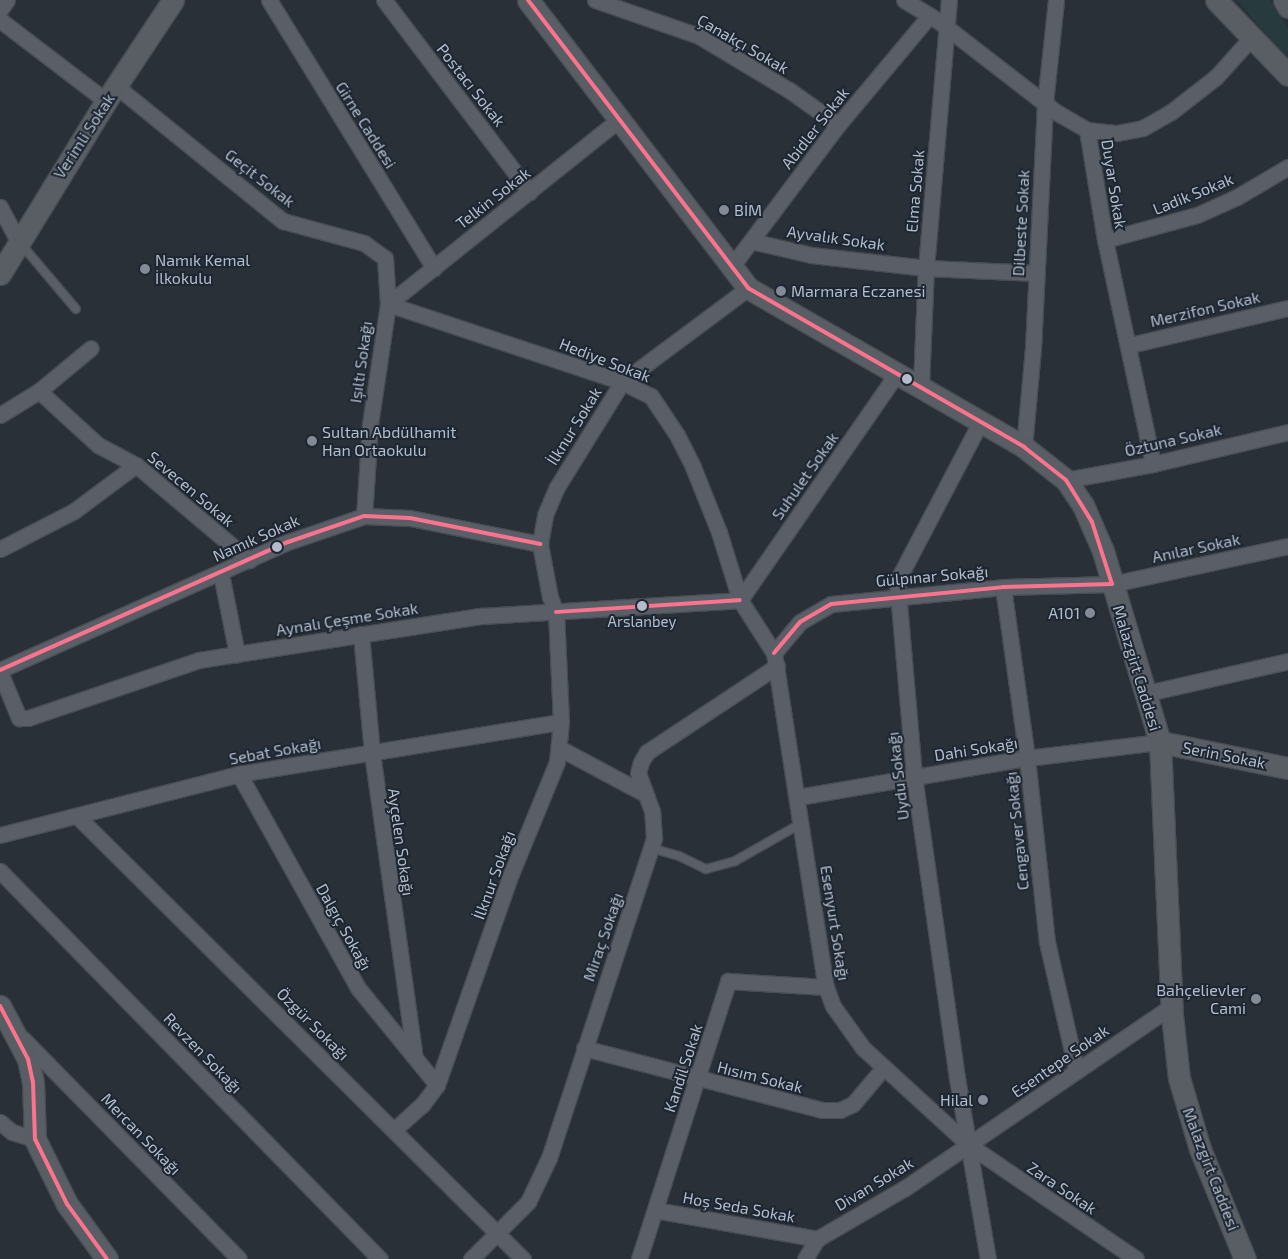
<!DOCTYPE html>
<meta charset="utf-8">
<style>
body{margin:0}
#map{position:relative;width:1288px;height:1259px;overflow:hidden;background:#2a3038;font-family:"Exo 2",sans-serif}
div>[style]{position:absolute}
[style*='--x']{left:calc(var(--x)*1px);top:calc(var(--y)*1px);width:calc(var(--w)*1px);rotate:calc(var(--a)*1deg)}
.green>*{inset:0;background:#273a3e}
.roads{filter:drop-shadow(1px 0 #484c53) drop-shadow(-1px 0 #484c53) drop-shadow(0 1px #484c53) drop-shadow(0 -1px #484c53)}
.lane>*{height:8px;margin:-4px;padding:0 4px;transform-origin:4px;border-radius:4px;background:#5a5e66}
.street>*{height:15px;margin:-7.5px;padding:0 7.5px;transform-origin:7.5px;border-radius:7.5px;background:#5a5e66}
.secondary>*{height:21px;margin:-10.5px;padding:0 10.5px;transform-origin:10.5px;border-radius:10.5px;background:#595d64}
.bus-1>*{height:4px;margin:-2px;padding:0 2px;transform-origin:2px;border-radius:2px;background:#fc738d}
.dots>*{width:14px;height:14px;translate:-50% -50%;box-sizing:border-box;border:2px solid #1d2633;border-radius:50%}
span{translate:-50% -50%;white-space:nowrap;text-align:center;line-height:1.15;-webkit-text-stroke:4px #1d2633;paint-order:stroke}
.bus-label{font-size:15px;color:#b4bcc9}
.street-label{font-size:16px;color:#b4bcc9}
.poi-label{font-size:16px;color:#b4bcc9}
.left{translate:0 -50%;text-align:left}
.right{translate:-100% -50%;text-align:right}
</style>
<div id="map">
<div class="green">
<i style="clip-path:polygon(1237px 0,1270px 0,1288px 28px,1288px 60px)"></i>
</div>
<div class="roads">
<div class="lane">
<i style="--x:21;--y:244;--w:85;--a:49.8"></i>
<i style="--x:651;--y:848;--w:29;--a:16"></i>
<i style="--x:679;--y:856;--w:30;--a:26"></i>
<i style="--x:706;--y:869;--w:30;--a:-15"></i>
<i style="--x:735;--y:861;--w:77;--a:-29.6"></i>
</div>
<div class="street">
<i style="--x:269;--y:0;--w:315;--a:58.4"></i>
<i style="--x:384;--y:0;--w:241;--a:52.8"></i>
<i style="--x:595;--y:0;--w:110;--a:19.1"></i>
<i style="--x:699;--y:36;--w:105;--a:31"></i>
<i style="--x:789;--y:90;--w:60;--a:35.5"></i>
<i style="--x:904;--y:0;--w:39;--a:31"></i>
<i style="--x:937;--y:20;--w:150;--a:37.7"></i>
<i style="--x:1056;--y:112;--w:36;--a:30"></i>
<i style="--x:1087;--y:130;--w:111;--a:80.7"></i>
<i style="--x:1105;--y:240;--w:229;--a:77.9"></i>
<i style="--x:0;--y:10;--w:12;--a:-55"></i>
<i style="--x:0;--y:20;--w:133;--a:37.4"></i>
<i style="--x:116;--y:86;--w:215;--a:39"></i>
<i style="--x:283;--y:221;--w:84;--a:15.2"></i>
<i style="--x:364;--y:243;--w:26;--a:36"></i>
<i style="--x:385;--y:258;--w:46;--a:86.3"></i>
<i style="--x:388;--y:304;--w:121;--a:98.5"></i>
<i style="--x:370;--y:424;--w:92;--a:93.7"></i>
<i style="--x:1087;--y:130;--w:30;--a:6"></i>
<i style="--x:1117;--y:133;--w:26;--a:-11"></i>
<i style="--x:1143;--y:128;--w:32;--a:-30"></i>
<i style="--x:1171;--y:112;--w:57;--a:-37.9"></i>
<i style="--x:1216;--y:77;--w:54;--a:-48"></i>
<i style="--x:0;--y:207;--w:38;--a:62"></i>
<i style="--x:1105;--y:240;--w:95;--a:-15.2"></i>
<i style="--x:1197;--y:215;--w:44;--a:-24.2"></i>
<i style="--x:1237;--y:197;--w:59;--a:-30.5"></i>
<i style="--x:751;--y:241;--w:62;--a:13.1"></i>
<i style="--x:811;--y:255;--w:116;--a:6.4"></i>
<i style="--x:926;--y:268;--w:111;--a:2.6"></i>
<i style="--x:732;--y:266;--w:176;--a:-53.1"></i>
<i style="--x:838;--y:125;--w:142;--a:-50.1"></i>
<i style="--x:388;--y:304;--w:247;--a:18.4"></i>
<i style="--x:622;--y:382;--w:32;--a:26"></i>
<i style="--x:651;--y:396;--w:47;--a:56.3"></i>
<i style="--x:677;--y:435;--w:36;--a:63"></i>
<i style="--x:693;--y:467;--w:70;--a:68.2"></i>
<i style="--x:719;--y:532;--w:71;--a:72.8"></i>
<i style="--x:740;--y:600;--w:63;--a:57.3"></i>
<i style="--x:774;--y:653;--w:338;--a:81.2"></i>
<i style="--x:826;--y:987;--w:20;--a:70"></i>
<i style="--x:833;--y:1006;--w:52;--a:54.5"></i>
<i style="--x:863;--y:1048;--w:144;--a:42.5"></i>
<i style="--x:969;--y:1145;--w:202;--a:34.3"></i>
<i style="--x:388;--y:304;--w:297;--a:-38.6"></i>
<i style="--x:1130;--y:345;--w:162;--a:-13.2"></i>
<i style="--x:921;--y:385;--w:117;--a:-87.6"></i>
<i style="--x:926;--y:268;--w:269;--a:-85.1"></i>
<i style="--x:39;--y:391;--w:80;--a:42.5"></i>
<i style="--x:98;--y:445;--w:43;--a:27.8"></i>
<i style="--x:136;--y:465;--w:148;--a:40.1"></i>
<i style="--x:0;--y:415;--w:46;--a:-31.6"></i>
<i style="--x:39;--y:391;--w:67;--a:-39.6"></i>
<i style="--x:981;--y:421;--w:181;--a:117.7"></i>
<i style="--x:897;--y:581;--w:196;--a:85"></i>
<i style="--x:914;--y:776;--w:305;--a:81.9"></i>
<i style="--x:957;--y:1078;--w:184;--a:80.3"></i>
<i style="--x:1024;--y:447;--w:98;--a:-84.8"></i>
<i style="--x:1033;--y:349;--w:246;--a:-87.2"></i>
<i style="--x:1045;--y:103;--w:104;--a:-83.9"></i>
<i style="--x:1066;--y:480;--w:88;--a:-10.4"></i>
<i style="--x:1153;--y:464;--w:139;--a:-13.3"></i>
<i style="--x:0;--y:549;--w:83;--a:-27.2"></i>
<i style="--x:74;--y:511;--w:77;--a:-36.6"></i>
<i style="--x:221;--y:574;--w:82;--a:78.7"></i>
<i style="--x:1003;--y:587;--w:173;--a:82"></i>
<i style="--x:1027;--y:758;--w:185;--a:83.8"></i>
<i style="--x:1047;--y:942;--w:130;--a:77.1"></i>
<i style="--x:740;--y:600;--w:277;--a:-55.3"></i>
<i style="--x:361;--y:634;--w:120;--a:84.7"></i>
<i style="--x:372;--y:753;--w:303;--a:82"></i>
<i style="--x:774;--y:653;--w:40;--a:-50"></i>
<i style="--x:800;--y:622;--w:36;--a:-30"></i>
<i style="--x:831;--y:604;--w:173;--a:-5.6"></i>
<i style="--x:1003;--y:587;--w:109;--a:-1.6"></i>
<i style="--x:1112;--y:584;--w:180;--a:-12.2"></i>
<i style="--x:0;--y:670;--w:315;--a:-24"></i>
<i style="--x:288;--y:542;--w:80;--a:-18.9"></i>
<i style="--x:364;--y:516;--w:46;--a:2.5"></i>
<i style="--x:410;--y:518;--w:133;--a:11.3"></i>
<i style="--x:0;--y:672;--w:50;--a:67.6"></i>
<i style="--x:19;--y:718;--w:9;--a:0"></i>
<i style="--x:28;--y:718;--w:181;--a:-18.7"></i>
<i style="--x:199;--y:660;--w:285;--a:-8.9"></i>
<i style="--x:481;--y:616;--w:259;--a:-3.5"></i>
<i style="--x:1143;--y:694;--w:149;--a:-12.8"></i>
<i style="--x:559;--y:748;--w:98;--a:28.1"></i>
<i style="--x:239;--y:774;--w:245;--a:60.9"></i>
<i style="--x:358;--y:988;--w:125;--a:50.8"></i>
<i style="--x:798;--y:797;--w:232;--a:-9.7"></i>
<i style="--x:1027;--y:758;--w:134;--a:-6.9"></i>
<i style="--x:77;--y:816;--w:629;--a:44.81"></i>
<i style="--x:0;--y:835;--w:247;--a:-14.3"></i>
<i style="--x:239;--y:774;--w:326;--a:-9.2"></i>
<i style="--x:0;--y:871;--w:543;--a:45.6"></i>
<i style="--x:23;--y:1039;--w:308;--a:45.5"></i>
<i style="--x:584;--y:1048;--w:246;--a:14.6"></i>
<i style="--x:822;--y:1110;--w:18;--a:0"></i>
<i style="--x:840;--y:1110;--w:14;--a:-25"></i>
<i style="--x:853;--y:1104;--w:48;--a:-50"></i>
<i style="--x:0;--y:1122;--w:16;--a:40"></i>
<i style="--x:12;--y:1132;--w:24;--a:17"></i>
<i style="--x:395;--y:1129;--w:36;--a:-42"></i>
<i style="--x:422;--y:1105;--w:25;--a:-53"></i>
<i style="--x:437;--y:1085;--w:218;--a:-70.7"></i>
<i style="--x:509;--y:879;--w:126;--a:-67.7"></i>
<i style="--x:557;--y:762;--w:40;--a:-84.3"></i>
<i style="--x:561;--y:722;--w:110;--a:-92.6"></i>
<i style="--x:556;--y:612;--w:16;--a:-112"></i>
<i style="--x:550;--y:597;--w:54;--a:-100.7"></i>
<i style="--x:540;--y:544;--w:29;--a:-80"></i>
<i style="--x:545;--y:515;--w:30;--a:-67"></i>
<i style="--x:557;--y:487;--w:123;--a:-58.2"></i>
<i style="--x:622;--y:382;--w:157;--a:-36.7"></i>
<i style="--x:655;--y:1210;--w:165;--a:10.1"></i>
<i style="--x:471;--y:1259;--w:81;--a:-45"></i>
<i style="--x:528;--y:1202;--w:49;--a:-64.5"></i>
<i style="--x:549;--y:1158;--w:337;--a:-71.8"></i>
<i style="--x:654;--y:838;--w:27;--a:-94"></i>
<i style="--x:652;--y:811;--w:40;--a:-110.2"></i>
<i style="--x:638;--y:773;--w:11;--a:-75"></i>
<i style="--x:641;--y:762;--w:12;--a:-59"></i>
<i style="--x:647;--y:752;--w:156;--a:-33.5"></i>
<i style="--x:639;--y:1259;--w:292;--a:-72.2"></i>
<i style="--x:728;--y:981;--w:98;--a:3.5"></i>
<i style="--x:805;--y:1259;--w:23;--a:-59"></i>
<i style="--x:817;--y:1239;--w:102;--a:-30.1"></i>
<i style="--x:905;--y:1188;--w:323;--a:-34.3"></i>
</div>
<div class="secondary">
<i style="--x:528;--y:0;--w:362;--a:52.6"></i>
<i style="--x:748;--y:288;--w:319;--a:29.9"></i>
<i style="--x:1024;--y:447;--w:53;--a:38.2"></i>
<i style="--x:1066;--y:480;--w:30;--a:56"></i>
<i style="--x:1083;--y:505;--w:50;--a:66.5"></i>
<i style="--x:1103;--y:551;--w:199;--a:73.4"></i>
<i style="--x:1160;--y:742;--w:273;--a:87.5"></i>
<i style="--x:1172;--y:1015;--w:63;--a:83.7"></i>
<i style="--x:1179;--y:1078;--w:74;--a:73.5"></i>
<i style="--x:1200;--y:1149;--w:119;--a:67.8"></i>
<i style="--x:1216;--y:0;--w:104;--a:46.2"></i>
<i style="--x:1284;--y:0;--w:8;--a:60"></i>
<i style="--x:0;--y:274;--w:203;--a:-58.5"></i>
<i style="--x:106;--y:101;--w:121;--a:-56.4"></i>
<i style="--x:1160;--y:742;--w:131;--a:11.5"></i>
<i style="--x:0;--y:1006;--w:60;--a:62.2"></i>
<i style="--x:28;--y:1059;--w:24;--a:78"></i>
<i style="--x:33;--y:1082;--w:57;--a:88"></i>
<i style="--x:35;--y:1139;--w:72;--a:63.8"></i>
<i style="--x:67;--y:1204;--w:68;--a:54"></i>
</div>
</div>
<div class="bus-1">
<i style="--x:528;--y:0;--w:362;--a:52.6"></i>
<i style="--x:748;--y:288;--w:319;--a:29.9"></i>
<i style="--x:1024;--y:447;--w:53;--a:38.2"></i>
<i style="--x:1066;--y:480;--w:49;--a:58.2"></i>
<i style="--x:1092;--y:522;--w:65;--a:72.1"></i>
<i style="--x:556;--y:612;--w:184;--a:-3.7"></i>
<i style="--x:774;--y:653;--w:40;--a:-50"></i>
<i style="--x:800;--y:622;--w:36;--a:-30"></i>
<i style="--x:831;--y:604;--w:173;--a:-5.6"></i>
<i style="--x:1003;--y:587;--w:109;--a:-1.6"></i>
<i style="--x:0;--y:670;--w:315;--a:-24"></i>
<i style="--x:288;--y:542;--w:80;--a:-18.9"></i>
<i style="--x:364;--y:516;--w:46;--a:2.5"></i>
<i style="--x:410;--y:518;--w:133;--a:11.3"></i>
<i style="--x:0;--y:1006;--w:60;--a:62.2"></i>
<i style="--x:28;--y:1059;--w:24;--a:78"></i>
<i style="--x:33;--y:1082;--w:57;--a:88"></i>
<i style="--x:35;--y:1139;--w:72;--a:63.8"></i>
<i style="--x:67;--y:1204;--w:68;--a:54"></i>
</div>
<div class="dots">
<i style="left:724px;top:210px;background:#848b96"></i>
<i style="left:145px;top:269px;background:#848b96"></i>
<i style="left:781px;top:291px;background:#848b96"></i>
<i style="left:907px;top:379px;background:#b4bcc9"></i>
<i style="left:312px;top:441px;background:#848b96"></i>
<i style="left:277px;top:547px;background:#b4bcc9"></i>
<i style="left:642px;top:606px;background:#b4bcc9"></i>
<i style="left:1090px;top:613px;background:#848b96"></i>
<i style="left:1256px;top:999px;background:#848b96"></i>
<i style="left:983px;top:1100px;background:#848b96"></i>
</div>
<div class="bus-label">
<span style="left:642px;top:622px">Arslanbey</span>
</div>
<div class="street-label">
<span style="left:743px;top:44px;rotate:30deg">Çanakçı Sokak</span>
<span style="left:471px;top:85px;rotate:52deg">Postacı Sokak</span>
<span style="left:366px;top:125px;rotate:58deg">Girne Caddesi</span>
<span style="left:815px;top:128px;rotate:-52deg">Abidler Sokak</span>
<span style="left:84px;top:136px;rotate:-57deg">Verimli Sokak</span>
<span style="left:260px;top:178px;rotate:38deg">Geçit Sokak</span>
<span style="left:1114px;top:184px;rotate:81deg">Duyar Sokak</span>
<span style="left:915px;top:191px;rotate:-85deg">Elma Sokak</span>
<span style="left:1193px;top:194px;rotate:-22deg">Ladik Sokak</span>
<span style="left:493px;top:198px;rotate:-38deg">Telkin Sokak</span>
<span style="left:1021px;top:223px;rotate:-87deg">Dilbeste Sokak</span>
<span style="left:836px;top:238px;rotate:8deg">Ayvalık Sokak</span>
<span style="left:1205px;top:309px;rotate:-13deg">Merzifon Sokak</span>
<span style="left:605px;top:360px;rotate:21deg">Hediye Sokak</span>
<span style="left:361px;top:362px;rotate:-82deg">Işıltı Sokağı</span>
<span style="left:574px;top:426px;rotate:-58deg">İlknur Sokak</span>
<span style="left:1173px;top:440px;rotate:-13deg">Öztuna Sokak</span>
<span style="left:805px;top:476px;rotate:-55deg">Suhulet Sokak</span>
<span style="left:191px;top:489px;rotate:40deg">Sevecen Sokak</span>
<span style="left:256px;top:538px;rotate:-24deg">Namık Sokak</span>
<span style="left:1196px;top:548px;rotate:-12deg">Anılar Sokak</span>
<span style="left:932px;top:576px;rotate:-5deg">Gülpınar Sokağı</span>
<span style="left:347px;top:619px;rotate:-9deg">Aynalı Çeşme Sokak</span>
<span style="left:1137px;top:668px;rotate:73deg">Malazgirt Caddesi</span>
<span style="left:976px;top:749px;rotate:-9deg">Dahi Sokağı</span>
<span style="left:275px;top:751px;rotate:-10deg">Sebat Sokağı</span>
<span style="left:1224px;top:755px;rotate:11deg">Serin Sokak</span>
<span style="left:898px;top:776px;rotate:-97deg">Uydu Sokağı</span>
<span style="left:1017px;top:831px;rotate:-96deg">Cengaver Sokağı</span>
<span style="left:401px;top:842px;rotate:82deg">Ayçelen Sokağı</span>
<span style="left:494px;top:875px;rotate:-70deg">İlknur Sokağı</span>
<span style="left:835px;top:923px;rotate:81deg">Esenyurt Sokağı</span>
<span style="left:344px;top:927px;rotate:61deg">Dalgıç Sokağı</span>
<span style="left:603px;top:937px;rotate:-71deg">Miraç Sokağı</span>
<span style="left:313px;top:1024px;rotate:45deg">Özgür Sokağı</span>
<span style="left:203px;top:1053px;rotate:46deg">Revzen Sokağı</span>
<span style="left:1060px;top:1061px;rotate:-35deg">Esentepe Sokak</span>
<span style="left:683px;top:1068px;rotate:-72deg">Kandil Sokak</span>
<span style="left:760px;top:1077px;rotate:14deg">Hısım Sokak</span>
<span style="left:141px;top:1134px;rotate:46deg">Mercan Sokağı</span>
<span style="left:1211px;top:1169px;rotate:69deg">Malazgirt Caddesi</span>
<span style="left:874px;top:1184px;rotate:-31deg">Divan Sokak</span>
<span style="left:1062px;top:1188px;rotate:34deg">Zara Sokak</span>
<span style="left:739px;top:1207px;rotate:10deg">Hoş Seda Sokak</span>
</div>
<div class="poi-label">
<span class="left" style="left:734px;top:210px">BİM</span>
<span class="left" style="left:155px;top:269px">Namık Kemal<br>İlkokulu</span>
<span class="left" style="left:791px;top:291px">Marmara Eczanesi</span>
<span class="left" style="left:322px;top:441px">Sultan Abdülhamit<br>Han Ortaokulu</span>
<span class="right" style="left:1080px;top:613px">A101</span>
<span class="right" style="left:1246px;top:999px">Bahçelievler<br>Cami</span>
<span class="right" style="left:973px;top:1100px">Hilal</span>
</div>
</div>
